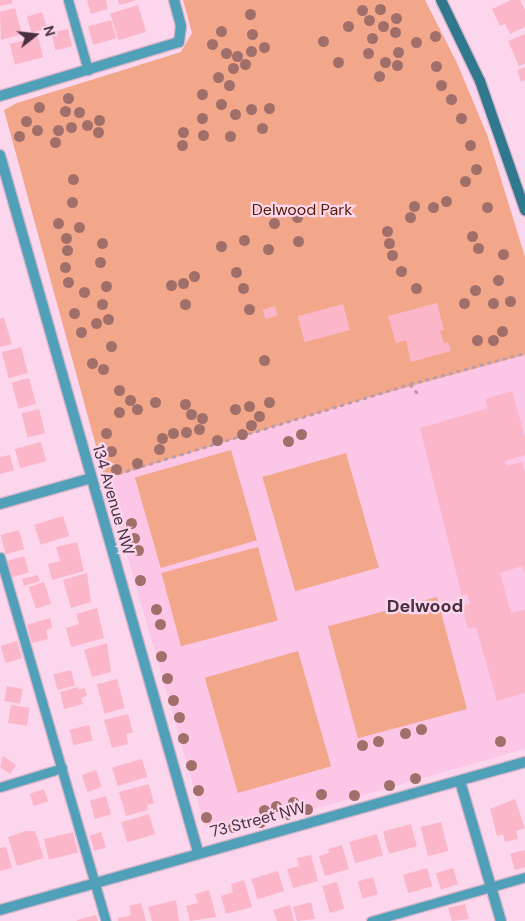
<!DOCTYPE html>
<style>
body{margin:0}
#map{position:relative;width:525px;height:921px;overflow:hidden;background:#fbd6ec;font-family:"DM Sans",sans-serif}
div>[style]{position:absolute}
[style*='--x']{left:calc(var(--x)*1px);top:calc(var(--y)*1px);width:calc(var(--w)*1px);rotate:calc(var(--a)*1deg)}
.built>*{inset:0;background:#fcc6e7}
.green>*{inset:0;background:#f3a78a;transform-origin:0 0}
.building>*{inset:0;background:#fbb6c9;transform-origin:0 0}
.path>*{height:2.5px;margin-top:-1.25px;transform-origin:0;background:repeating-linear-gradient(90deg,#bb9bae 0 4px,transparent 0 8px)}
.roads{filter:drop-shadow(1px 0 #d7b5c9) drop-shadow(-1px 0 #d7b5c9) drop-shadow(0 1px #d7b5c9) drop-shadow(0 -1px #d7b5c9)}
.lane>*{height:9px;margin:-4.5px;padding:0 4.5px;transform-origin:4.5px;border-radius:4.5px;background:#50a0b9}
.street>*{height:10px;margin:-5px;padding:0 5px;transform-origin:5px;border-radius:5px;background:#50a0b9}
.secondary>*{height:10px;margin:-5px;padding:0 5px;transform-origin:5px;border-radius:5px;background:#30788e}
.trees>*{width:11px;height:11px;margin:-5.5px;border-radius:50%;background:#a16f6a}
span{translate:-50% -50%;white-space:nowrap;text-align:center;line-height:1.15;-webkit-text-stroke:4.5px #fbd6ec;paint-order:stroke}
.park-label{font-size:16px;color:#571a00}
.street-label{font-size:16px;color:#48303f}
.neighbourhood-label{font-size:18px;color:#48303f;font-weight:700}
.north{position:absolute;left:10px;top:10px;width:50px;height:50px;-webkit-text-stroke:4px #fbd6ec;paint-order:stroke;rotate:74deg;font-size:14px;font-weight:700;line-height:20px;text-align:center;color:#48303f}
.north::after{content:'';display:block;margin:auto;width:18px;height:22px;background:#48303f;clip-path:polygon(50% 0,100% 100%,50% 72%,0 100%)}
</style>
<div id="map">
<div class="built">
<i style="clip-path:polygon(525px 355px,525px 749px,227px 834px,205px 826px,105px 479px,371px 397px)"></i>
</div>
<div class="green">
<i style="clip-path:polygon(183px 0,425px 0,457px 63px,488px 137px,525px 257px,525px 355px,371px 397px,105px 479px,4px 110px,17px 103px,181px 52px,192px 33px)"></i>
<i style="left:231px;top:450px;width:94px;height:100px;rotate:74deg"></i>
<i style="left:346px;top:453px;width:119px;height:87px;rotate:74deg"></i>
<i style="left:258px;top:547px;width:76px;height:100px;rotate:75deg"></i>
<i style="left:437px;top:597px;width:116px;height:113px;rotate:75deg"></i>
<i style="left:298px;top:651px;width:120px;height:97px;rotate:74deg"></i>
</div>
<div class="building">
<i style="clip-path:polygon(0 0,12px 0,13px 3px,0 6px)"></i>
<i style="clip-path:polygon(87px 0,106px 0,108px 9px,91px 14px)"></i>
<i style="clip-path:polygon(118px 0,135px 0,135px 1px,119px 5px)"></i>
<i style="clip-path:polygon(511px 0,520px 0,525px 10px,525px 27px,510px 34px,505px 24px,500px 26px,492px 9px)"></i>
<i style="left:138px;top:5px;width:28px;height:29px;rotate:73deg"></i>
<i style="clip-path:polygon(15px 8px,22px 34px,1px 40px,0 12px)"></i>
<i style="left:42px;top:12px;width:17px;height:16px;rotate:73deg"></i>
<i style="left:111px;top:20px;width:19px;height:24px;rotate:74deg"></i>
<i style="left:68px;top:29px;width:18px;height:17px;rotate:77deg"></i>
<i style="clip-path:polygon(525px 34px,525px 64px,519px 66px,508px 41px)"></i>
<i style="left:38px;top:37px;width:21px;height:29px;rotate:76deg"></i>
<i style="clip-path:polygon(525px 67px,525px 80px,521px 82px,517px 70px)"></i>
<i style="clip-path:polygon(437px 303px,444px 330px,440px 331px,444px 343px,448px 342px,451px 351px,411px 362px,406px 340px,396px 343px,388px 316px)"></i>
<i style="left:343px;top:304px;width:27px;height:47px;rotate:75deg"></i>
<i style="left:275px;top:306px;width:10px;height:13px;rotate:73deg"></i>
<i style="clip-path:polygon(4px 318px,12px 344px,0 347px,0 319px)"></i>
<i style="left:21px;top:347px;width:27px;height:20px;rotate:75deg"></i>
<i style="left:29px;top:378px;width:27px;height:18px;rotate:75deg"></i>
<i style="clip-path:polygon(512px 391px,525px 437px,525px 455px,505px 461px,507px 466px,522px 462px,525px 472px,525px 573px,522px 566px,500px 573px,511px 613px,525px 609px,525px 693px,497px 701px,476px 627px,468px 629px,461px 606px,470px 604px,467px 594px,462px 596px,420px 428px,488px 408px,485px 399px)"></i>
<i style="left:39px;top:409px;width:25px;height:18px;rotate:76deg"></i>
<i style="left:41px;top:442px;width:20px;height:27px;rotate:75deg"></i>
<i style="clip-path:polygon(10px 455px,14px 470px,0 474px,0 457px)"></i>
<i style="left:63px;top:516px;width:21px;height:30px;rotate:73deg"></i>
<i style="left:19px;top:530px;width:20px;height:19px;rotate:75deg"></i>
<i style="clip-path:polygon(77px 542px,84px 571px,52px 580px,48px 564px,60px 561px,56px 547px)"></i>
<i style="left:24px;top:556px;width:17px;height:18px;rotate:73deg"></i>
<i style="clip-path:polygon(87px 573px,91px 602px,71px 608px,63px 580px)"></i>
<i style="clip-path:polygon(38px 575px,40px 581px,24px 586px,22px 579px)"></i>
<i style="left:44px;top:582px;width:23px;height:16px;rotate:72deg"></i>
<i style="clip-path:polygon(97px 608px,104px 638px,71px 647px,66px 628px,79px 624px,76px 614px)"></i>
<i style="clip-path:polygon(50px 618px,52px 628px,46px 630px,48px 639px,32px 643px,27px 625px)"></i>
<i style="left:17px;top:641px;width:18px;height:17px;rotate:74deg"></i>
<i style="clip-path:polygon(107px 643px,111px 672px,92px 677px,84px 650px)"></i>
<i style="left:71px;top:670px;width:16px;height:18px;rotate:76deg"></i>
<i style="left:117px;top:679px;width:30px;height:21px;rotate:75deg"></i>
<i style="left:7px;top:686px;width:16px;height:15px;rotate:11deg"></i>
<i style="clip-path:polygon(78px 687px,79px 690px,85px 688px,87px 696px,81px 698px,83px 704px,64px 709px,60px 692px)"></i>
<i style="left:11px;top:705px;width:19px;height:18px;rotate:9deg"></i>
<i style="clip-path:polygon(128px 714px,133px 732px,126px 734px,128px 744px,112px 748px,104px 720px)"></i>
<i style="left:89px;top:725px;width:16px;height:20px;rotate:76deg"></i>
<i style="clip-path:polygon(3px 756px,16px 765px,10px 774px,0 767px)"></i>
<i style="left:142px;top:759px;width:19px;height:31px;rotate:74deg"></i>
<i style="left:96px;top:770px;width:18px;height:15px;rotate:71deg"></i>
<i style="clip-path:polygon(149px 784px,154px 803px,147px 805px,148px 810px,126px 816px,119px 792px)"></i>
<i style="left:44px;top:789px;width:13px;height:15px;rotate:72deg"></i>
<i style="left:106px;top:796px;width:19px;height:17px;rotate:74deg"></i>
<i style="clip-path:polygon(515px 799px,525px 828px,516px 831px,518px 839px,505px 842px,503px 834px,497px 836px,490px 809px)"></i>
<i style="left:149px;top:814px;width:21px;height:29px;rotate:73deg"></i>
<i style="left:441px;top:822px;width:30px;height:21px;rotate:76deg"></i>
<i style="left:411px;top:824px;width:23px;height:29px;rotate:75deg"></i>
<i style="clip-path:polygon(26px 831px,35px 831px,44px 858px,17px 866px,8px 837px)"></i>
<i style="left:73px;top:832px;width:21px;height:30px;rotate:76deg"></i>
<i style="left:101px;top:832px;width:16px;height:12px;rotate:72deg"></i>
<i style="left:377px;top:834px;width:22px;height:29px;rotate:74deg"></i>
<i style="clip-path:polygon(342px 845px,349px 869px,325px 876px,319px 856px,329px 853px,328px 849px)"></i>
<i style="clip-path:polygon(6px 847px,12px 868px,0 871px,0 848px)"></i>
<i style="clip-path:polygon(525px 850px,525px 867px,515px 870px,510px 854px)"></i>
<i style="clip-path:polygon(311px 855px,318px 881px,293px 888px,287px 869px,299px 866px,297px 858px)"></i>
<i style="left:427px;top:868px;width:19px;height:25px;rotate:74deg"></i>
<i style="left:453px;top:868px;width:17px;height:18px;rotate:73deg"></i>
<i style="left:278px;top:871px;width:21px;height:28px;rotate:73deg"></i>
<i style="left:373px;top:877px;width:18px;height:16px;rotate:74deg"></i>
<i style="clip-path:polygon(244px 880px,252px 907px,226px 914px,221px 896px,233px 892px,231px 884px)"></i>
<i style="left:337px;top:882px;width:28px;height:15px;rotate:75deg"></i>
<i style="clip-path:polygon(209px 890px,216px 917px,190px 921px,186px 906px,198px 903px,195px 894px)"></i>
<i style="clip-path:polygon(176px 900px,179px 921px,152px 921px,148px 907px)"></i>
<i style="clip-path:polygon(311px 902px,315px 919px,297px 921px,293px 907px)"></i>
<i style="clip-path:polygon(141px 903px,146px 921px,118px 921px,118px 918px,131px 915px,129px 906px)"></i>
<i style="clip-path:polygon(465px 904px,469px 919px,452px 921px,448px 908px)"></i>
<i style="clip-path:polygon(290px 905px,294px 921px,277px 921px,273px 910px)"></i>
<i style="clip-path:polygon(96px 915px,98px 921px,77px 921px,77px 920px)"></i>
</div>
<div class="path">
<i style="--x:410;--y:384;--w:119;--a:-15.1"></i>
<i style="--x:103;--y:478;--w:321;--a:-17"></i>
<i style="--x:410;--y:384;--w:14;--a:51"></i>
</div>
<div class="roads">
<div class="lane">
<i style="--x:68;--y:0;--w:73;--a:74.1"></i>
<i style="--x:0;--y:557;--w:379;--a:73.8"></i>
<i style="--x:0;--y:787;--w:65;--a:-17"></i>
<i style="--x:371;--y:921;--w:160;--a:-15.9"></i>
</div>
<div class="street">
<i style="--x:0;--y:96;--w:187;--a:-16.8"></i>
<i style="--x:179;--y:42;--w:16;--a:-83"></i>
<i style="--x:181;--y:26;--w:27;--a:-105"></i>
<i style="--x:0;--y:155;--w:725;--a:74.14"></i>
<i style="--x:0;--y:504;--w:95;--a:-15.9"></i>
<i style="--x:460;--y:781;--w:146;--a:73.7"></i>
<i style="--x:0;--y:910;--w:545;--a:-15.74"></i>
</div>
<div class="secondary">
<i style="--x:441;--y:0;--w:90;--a:64.3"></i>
<i style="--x:480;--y:81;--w:137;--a:70.8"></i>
</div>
</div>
<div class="trees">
<i style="left:380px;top:9px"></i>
<i style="left:362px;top:10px"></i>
<i style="left:250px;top:14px"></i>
<i style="left:396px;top:18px"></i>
<i style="left:369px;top:20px"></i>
<i style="left:348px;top:26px"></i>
<i style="left:383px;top:26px"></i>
<i style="left:221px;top:31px"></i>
<i style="left:395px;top:32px"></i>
<i style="left:252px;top:34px"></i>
<i style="left:435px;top:36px"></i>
<i style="left:372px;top:38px"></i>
<i style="left:323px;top:41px"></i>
<i style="left:416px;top:42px"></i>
<i style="left:212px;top:44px"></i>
<i style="left:264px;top:47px"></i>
<i style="left:251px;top:51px"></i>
<i style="left:398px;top:52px"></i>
<i style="left:226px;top:53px"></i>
<i style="left:368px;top:53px"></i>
<i style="left:237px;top:56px"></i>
<i style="left:338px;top:62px"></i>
<i style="left:385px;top:62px"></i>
<i style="left:245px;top:64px"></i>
<i style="left:397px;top:65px"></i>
<i style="left:436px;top:66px"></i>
<i style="left:233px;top:68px"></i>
<i style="left:379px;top:76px"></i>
<i style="left:218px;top:77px"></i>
<i style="left:229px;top:85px"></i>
<i style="left:441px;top:85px"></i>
<i style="left:202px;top:94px"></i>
<i style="left:68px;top:98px"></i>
<i style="left:451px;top:99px"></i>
<i style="left:221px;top:104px"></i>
<i style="left:39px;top:107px"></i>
<i style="left:269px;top:108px"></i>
<i style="left:251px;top:109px"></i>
<i style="left:65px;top:111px"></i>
<i style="left:79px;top:112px"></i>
<i style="left:235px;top:114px"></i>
<i style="left:202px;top:118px"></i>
<i style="left:461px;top:118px"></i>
<i style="left:99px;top:120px"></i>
<i style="left:26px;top:121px"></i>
<i style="left:87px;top:125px"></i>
<i style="left:71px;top:127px"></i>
<i style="left:262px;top:128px"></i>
<i style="left:37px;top:130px"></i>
<i style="left:58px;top:130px"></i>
<i style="left:98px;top:132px"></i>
<i style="left:183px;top:132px"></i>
<i style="left:203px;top:135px"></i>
<i style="left:19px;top:136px"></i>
<i style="left:230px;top:136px"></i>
<i style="left:55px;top:142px"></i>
<i style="left:182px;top:145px"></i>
<i style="left:470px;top:145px"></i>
<i style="left:476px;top:169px"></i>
<i style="left:73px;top:179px"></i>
<i style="left:465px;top:181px"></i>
<i style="left:446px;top:201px"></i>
<i style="left:72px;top:202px"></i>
<i style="left:414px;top:206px"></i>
<i style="left:433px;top:207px"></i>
<i style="left:487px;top:207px"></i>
<i style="left:297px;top:217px"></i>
<i style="left:410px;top:217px"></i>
<i style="left:58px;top:223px"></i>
<i style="left:274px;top:223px"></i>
<i style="left:79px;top:227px"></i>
<i style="left:387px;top:231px"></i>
<i style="left:472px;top:236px"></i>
<i style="left:66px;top:238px"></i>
<i style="left:244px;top:240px"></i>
<i style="left:298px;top:241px"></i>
<i style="left:102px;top:243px"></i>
<i style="left:389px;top:243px"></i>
<i style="left:221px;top:246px"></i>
<i style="left:478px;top:248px"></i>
<i style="left:268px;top:249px"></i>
<i style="left:67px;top:250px"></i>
<i style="left:503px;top:254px"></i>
<i style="left:392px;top:255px"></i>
<i style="left:100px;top:262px"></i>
<i style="left:65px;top:267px"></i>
<i style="left:401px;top:271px"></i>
<i style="left:236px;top:272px"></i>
<i style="left:194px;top:276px"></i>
<i style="left:498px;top:280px"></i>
<i style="left:68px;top:282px"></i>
<i style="left:183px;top:283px"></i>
<i style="left:171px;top:285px"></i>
<i style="left:106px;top:286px"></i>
<i style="left:243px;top:288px"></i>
<i style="left:416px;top:288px"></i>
<i style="left:475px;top:290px"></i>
<i style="left:84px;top:292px"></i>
<i style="left:510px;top:301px"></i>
<i style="left:464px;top:303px"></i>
<i style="left:493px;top:303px"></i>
<i style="left:102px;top:304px"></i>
<i style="left:185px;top:304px"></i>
<i style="left:249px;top:309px"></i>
<i style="left:74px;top:313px"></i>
<i style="left:108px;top:319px"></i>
<i style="left:96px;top:323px"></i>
<i style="left:502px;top:331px"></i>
<i style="left:81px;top:332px"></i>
<i style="left:477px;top:340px"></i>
<i style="left:493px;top:340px"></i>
<i style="left:111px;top:346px"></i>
<i style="left:264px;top:360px"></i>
<i style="left:92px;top:363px"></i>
<i style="left:103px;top:369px"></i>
<i style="left:119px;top:390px"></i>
<i style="left:130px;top:400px"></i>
<i style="left:155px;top:402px"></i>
<i style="left:269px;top:402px"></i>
<i style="left:185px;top:404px"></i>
<i style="left:249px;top:406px"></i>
<i style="left:137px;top:409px"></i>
<i style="left:235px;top:409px"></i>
<i style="left:119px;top:412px"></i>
<i style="left:191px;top:414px"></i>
<i style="left:259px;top:416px"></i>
<i style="left:202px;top:418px"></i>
<i style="left:251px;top:425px"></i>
<i style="left:199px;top:429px"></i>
<i style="left:186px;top:432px"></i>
<i style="left:106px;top:433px"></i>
<i style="left:173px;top:433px"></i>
<i style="left:242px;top:434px"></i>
<i style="left:301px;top:434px"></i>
<i style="left:162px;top:438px"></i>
<i style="left:217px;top:440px"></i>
<i style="left:288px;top:441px"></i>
<i style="left:159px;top:449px"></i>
<i style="left:111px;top:451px"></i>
<i style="left:137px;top:463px"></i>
<i style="left:116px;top:469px"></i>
<i style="left:131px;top:523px"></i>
<i style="left:134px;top:538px"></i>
<i style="left:138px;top:550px"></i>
<i style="left:140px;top:580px"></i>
<i style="left:156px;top:609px"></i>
<i style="left:160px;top:624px"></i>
<i style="left:161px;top:656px"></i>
<i style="left:167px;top:678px"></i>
<i style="left:173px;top:700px"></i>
<i style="left:179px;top:717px"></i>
<i style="left:421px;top:729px"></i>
<i style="left:405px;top:733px"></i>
<i style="left:183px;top:738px"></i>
<i style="left:378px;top:741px"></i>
<i style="left:500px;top:741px"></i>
<i style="left:362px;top:745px"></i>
<i style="left:191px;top:765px"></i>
<i style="left:415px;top:778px"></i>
<i style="left:389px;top:785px"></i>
<i style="left:198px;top:790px"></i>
<i style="left:321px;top:794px"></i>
<i style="left:354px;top:795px"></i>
<i style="left:293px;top:802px"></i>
<i style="left:276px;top:806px"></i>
<i style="left:307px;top:809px"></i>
<i style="left:264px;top:810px"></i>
<i style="left:287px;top:814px"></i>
<i style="left:206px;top:817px"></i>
<i style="left:260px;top:822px"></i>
<i style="left:233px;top:827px"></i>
</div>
<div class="park-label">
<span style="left:302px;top:210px">Delwood Park</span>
</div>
<div class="street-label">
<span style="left:113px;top:500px;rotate:74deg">134 Avenue NW</span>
<span style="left:258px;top:820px;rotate:-15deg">73 Street NW</span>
</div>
<div class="neighbourhood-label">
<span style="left:425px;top:606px">Delwood</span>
</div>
<div class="north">N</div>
</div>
